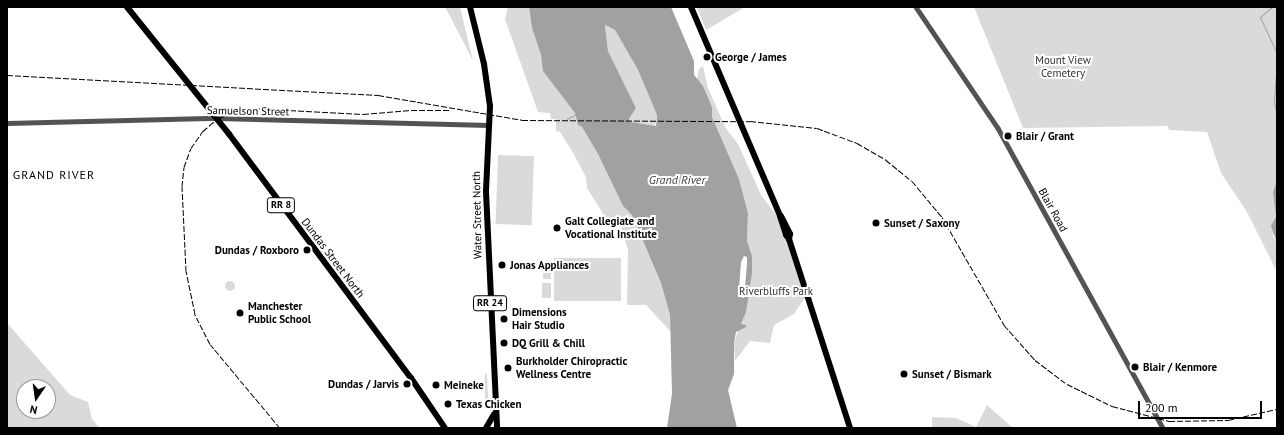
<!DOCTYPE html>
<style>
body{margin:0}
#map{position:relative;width:1284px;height:435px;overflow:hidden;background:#fff;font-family:"PT Sans",sans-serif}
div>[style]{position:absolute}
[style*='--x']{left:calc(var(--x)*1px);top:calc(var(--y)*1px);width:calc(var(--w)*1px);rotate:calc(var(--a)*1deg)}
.green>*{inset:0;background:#dadada;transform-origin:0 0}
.round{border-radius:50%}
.water>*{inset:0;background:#a1a1a1}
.stream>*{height:1px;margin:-0.5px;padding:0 0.5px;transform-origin:0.5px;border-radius:0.5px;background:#a1a1a1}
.minor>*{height:4.5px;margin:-2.25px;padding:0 2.25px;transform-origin:2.25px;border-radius:2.25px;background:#535353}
.major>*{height:6px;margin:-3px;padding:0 3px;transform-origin:3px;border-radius:3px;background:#000}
.rail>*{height:1px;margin-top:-0.5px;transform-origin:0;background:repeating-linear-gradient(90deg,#000 0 6px,transparent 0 8px)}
.dots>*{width:11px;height:11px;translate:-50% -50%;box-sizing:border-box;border:2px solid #fff;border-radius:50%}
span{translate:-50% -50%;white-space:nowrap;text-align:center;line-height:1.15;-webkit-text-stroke:4px #fff;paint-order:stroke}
.shield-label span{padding:1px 3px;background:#fff;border:1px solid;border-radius:3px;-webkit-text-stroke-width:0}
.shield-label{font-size:10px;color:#000;font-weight:700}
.poi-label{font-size:11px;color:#000;font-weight:700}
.left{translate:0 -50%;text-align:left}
.right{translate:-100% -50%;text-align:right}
.park-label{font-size:11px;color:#313131}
.street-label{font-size:11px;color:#000}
.neighbourhood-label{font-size:12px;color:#000;letter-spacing:1px}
.water-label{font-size:12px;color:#424242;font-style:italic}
.frame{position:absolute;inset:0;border:8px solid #000;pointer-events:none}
.north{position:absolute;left:16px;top:379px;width:40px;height:40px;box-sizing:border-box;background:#fff;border:1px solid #999;border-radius:50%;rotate:193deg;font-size:11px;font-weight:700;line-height:16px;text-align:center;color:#000}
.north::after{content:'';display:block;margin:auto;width:14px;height:18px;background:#000;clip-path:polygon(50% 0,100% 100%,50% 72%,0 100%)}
.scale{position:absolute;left:1138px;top:401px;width:124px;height:18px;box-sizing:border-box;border:2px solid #000;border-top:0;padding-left:5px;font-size:12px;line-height:14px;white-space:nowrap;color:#000;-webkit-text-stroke:3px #fff;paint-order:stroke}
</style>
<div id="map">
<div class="green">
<i style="clip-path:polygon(445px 7px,460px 7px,473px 61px,464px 43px)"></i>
<i style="clip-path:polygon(508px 7px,529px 7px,532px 28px,541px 55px,544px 71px,575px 113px,578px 125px,582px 127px,598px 154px,623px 206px,632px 215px,661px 283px,670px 315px,671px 332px,646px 305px,627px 305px,628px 249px,619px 222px,607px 220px,587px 188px,586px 177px,572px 151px,560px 132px,556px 131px,556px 119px,551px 119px,550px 113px,538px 112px,505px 19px)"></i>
<i style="clip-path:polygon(697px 7px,745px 7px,706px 30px)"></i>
<i style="clip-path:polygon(974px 7px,1277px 7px,1277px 182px,1273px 192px,1276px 217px,1273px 236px,1277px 243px,1277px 272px,1247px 212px,1221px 173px,1207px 132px,1169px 130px,1168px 126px,1023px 128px)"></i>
<i style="clip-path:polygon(605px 25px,615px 30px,638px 70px,657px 115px,655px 126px,630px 122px,629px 119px,636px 108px,608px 51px)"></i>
<i style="clip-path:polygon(703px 66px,708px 88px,725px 127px,738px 144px,761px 195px,779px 219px,807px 294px,794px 314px,774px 325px,770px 343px,750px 341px,735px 361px,734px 342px,741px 324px,752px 273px,752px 256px,747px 241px,748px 213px,739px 179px,712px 117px,712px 107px,697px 79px,699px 69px)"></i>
<i style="left:498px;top:155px;width:36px;height:69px;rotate:2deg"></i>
<i style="left:621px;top:258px;width:43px;height:67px;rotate:90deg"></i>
<i style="left:543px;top:264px;width:8px;height:15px"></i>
<i class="round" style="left:225px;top:281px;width:10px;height:10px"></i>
<i style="left:542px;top:283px;width:9px;height:15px"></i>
<i style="clip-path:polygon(evenodd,7px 323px,70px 395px,88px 402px,92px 419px,100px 428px,7px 428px,7px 323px,24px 387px,48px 387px,48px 411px,24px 411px,24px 387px)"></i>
<i style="clip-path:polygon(485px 374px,487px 374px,488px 401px,485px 401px)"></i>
<i style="clip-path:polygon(987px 405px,1013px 428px,932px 428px,932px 417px,956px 418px,976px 427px)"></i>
</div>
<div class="water">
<i style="clip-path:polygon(evenodd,529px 7px,671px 7px,694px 61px,694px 75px,703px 86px,712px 107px,712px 117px,739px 179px,748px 213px,747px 241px,752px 256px,752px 273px,746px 312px,741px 324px,746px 325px,746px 327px,736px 332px,734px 342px,734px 374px,728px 390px,737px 428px,667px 428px,672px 394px,670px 315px,661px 283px,632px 215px,623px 206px,598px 154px,582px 127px,578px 125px,575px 113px,543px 71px,541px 55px,532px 28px,529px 7px,605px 25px,615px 30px,638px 70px,657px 115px,656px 126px,630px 122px,629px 119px,636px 108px,608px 51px,605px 25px,529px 7px,744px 256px,747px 257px,747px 264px,744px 298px,740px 297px,739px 289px,741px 262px,744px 256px)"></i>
<i style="clip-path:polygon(1277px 181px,1276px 196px,1277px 243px,1271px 226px,1276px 217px,1273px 192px)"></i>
</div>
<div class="stream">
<i style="--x:1272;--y:7;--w:16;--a:140"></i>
<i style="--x:1260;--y:17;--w:40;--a:65"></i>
<i style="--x:1277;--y:59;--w:43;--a:94"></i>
<i style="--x:1274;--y:102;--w:13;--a:77"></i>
<i style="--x:567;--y:119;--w:10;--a:-29"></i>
<i style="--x:1276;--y:182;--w:41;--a:-88.6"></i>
</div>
<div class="minor">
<i style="--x:916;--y:7;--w:146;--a:55.9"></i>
<i style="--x:998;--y:128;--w:342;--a:61.2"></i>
<i style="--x:7;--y:123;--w:211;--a:-1.4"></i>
<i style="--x:218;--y:118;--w:271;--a:1.5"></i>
</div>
<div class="major">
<i style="--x:127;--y:7;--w:163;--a:51.2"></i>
<i style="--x:229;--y:134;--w:304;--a:53.3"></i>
<i style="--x:411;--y:378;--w:60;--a:55.8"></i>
<i style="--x:470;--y:7;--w:59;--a:76.2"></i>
<i style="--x:484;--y:64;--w:42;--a:81.9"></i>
<i style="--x:490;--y:106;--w:86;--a:92.7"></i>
<i style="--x:486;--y:192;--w:236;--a:87.3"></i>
<i style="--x:691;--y:7;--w:227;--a:66.9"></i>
<i style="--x:780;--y:216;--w:20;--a:72"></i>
<i style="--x:786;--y:235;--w:5;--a:53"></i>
<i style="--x:781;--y:216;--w:20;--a:63"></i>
<i style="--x:790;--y:234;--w:5;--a:101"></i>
<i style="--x:789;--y:239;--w:199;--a:72.1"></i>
<i style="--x:486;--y:428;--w:16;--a:-60"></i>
</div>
<div class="rail">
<i style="--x:7;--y:75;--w:372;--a:3.1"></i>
<i style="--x:378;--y:95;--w:146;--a:9.8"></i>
<i style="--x:522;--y:120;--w:228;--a:0.3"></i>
<i style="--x:750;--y:121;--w:67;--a:6"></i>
<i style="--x:817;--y:128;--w:43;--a:20.6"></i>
<i style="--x:857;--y:143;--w:34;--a:30"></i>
<i style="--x:886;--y:160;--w:33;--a:39"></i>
<i style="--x:912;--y:181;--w:47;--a:50.2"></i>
<i style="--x:942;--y:217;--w:125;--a:60.1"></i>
<i style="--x:1004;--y:325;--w:47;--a:48.5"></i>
<i style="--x:1035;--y:360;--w:40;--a:37"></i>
<i style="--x:1067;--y:384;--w:50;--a:26.1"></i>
<i style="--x:1112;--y:406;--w:59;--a:14.7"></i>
<i style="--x:1169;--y:421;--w:59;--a:-1"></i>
<i style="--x:1228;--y:420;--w:50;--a:-12.7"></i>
<i style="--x:280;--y:428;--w:109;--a:-129.8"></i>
<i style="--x:210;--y:344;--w:34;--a:-117"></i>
<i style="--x:195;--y:314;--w:44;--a:-101.8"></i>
<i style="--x:186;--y:271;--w:85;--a:-92.7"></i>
<i style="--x:182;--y:186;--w:19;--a:-84"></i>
<i style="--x:184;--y:167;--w:20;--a:-70"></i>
<i style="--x:191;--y:148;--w:21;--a:-55"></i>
<i style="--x:203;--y:131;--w:20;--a:-41"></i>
<i style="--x:218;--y:118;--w:34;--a:-17"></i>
<i style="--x:250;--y:108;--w:113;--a:3"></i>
<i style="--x:363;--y:114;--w:48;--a:-4.8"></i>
<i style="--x:411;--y:110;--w:38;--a:0"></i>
</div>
<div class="dots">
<i style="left:707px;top:57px;background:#000"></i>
<i style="left:1008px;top:136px;background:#000"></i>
<i style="left:876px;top:223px;background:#000"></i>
<i style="left:557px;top:228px;background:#000"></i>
<i style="left:307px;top:250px;background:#000"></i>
<i style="left:502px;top:265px;background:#000"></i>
<i style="left:240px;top:313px;background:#000"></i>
<i style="left:504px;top:319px;background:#000"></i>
<i style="left:504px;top:343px;background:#000"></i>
<i style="left:1135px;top:367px;background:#000"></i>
<i style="left:508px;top:368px;background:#000"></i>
<i style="left:904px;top:374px;background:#000"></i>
<i style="left:407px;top:384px;background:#000"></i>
<i style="left:436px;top:385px;background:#000"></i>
<i style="left:448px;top:404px;background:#000"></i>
</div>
<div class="shield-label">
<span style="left:281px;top:205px">RR 8</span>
<span style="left:490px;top:303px">RR 24</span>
</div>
<div class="poi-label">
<span class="left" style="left:715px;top:57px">George / James</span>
<span class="left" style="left:1016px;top:136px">Blair / Grant</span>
<span class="left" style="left:565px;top:228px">Galt Collegiate and<br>Vocational Institute</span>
<span class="left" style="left:884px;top:223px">Sunset / Saxony</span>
<span class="right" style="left:299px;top:250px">Dundas / Roxboro</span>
<span class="left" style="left:510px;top:265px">Jonas Appliances</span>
<span class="left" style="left:248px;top:313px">Manchester<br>Public School</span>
<span class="left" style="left:512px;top:319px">Dimensions<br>Hair Studio</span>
<span class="left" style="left:512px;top:343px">DQ Grill &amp; Chill</span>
<span class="left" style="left:516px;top:368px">Burkholder Chiropractic<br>Wellness Centre</span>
<span class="left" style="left:1143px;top:367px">Blair / Kenmore</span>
<span class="left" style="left:912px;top:374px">Sunset / Bismark</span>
<span class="right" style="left:399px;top:384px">Dundas / Jarvis</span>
<span class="left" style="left:444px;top:385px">Meineke</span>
<span class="left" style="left:456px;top:404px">Texas Chicken</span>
</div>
<div class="park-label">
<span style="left:1063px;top:67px">Mount View<br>Cemetery</span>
<span style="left:776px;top:291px">Riverbluffs Park</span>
</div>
<div class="street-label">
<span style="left:248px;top:111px;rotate:1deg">Samuelson Street</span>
<span style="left:1053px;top:210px;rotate:61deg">Blair Road</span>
<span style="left:477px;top:215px;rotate:-91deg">Water Street North</span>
<span style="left:333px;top:258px;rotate:53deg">Dundas Street North</span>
</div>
<div class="neighbourhood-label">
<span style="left:54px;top:175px">GRAND RIVER</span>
</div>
<div class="water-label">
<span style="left:677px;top:180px">Grand River</span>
</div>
<div class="frame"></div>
<div class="north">N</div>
<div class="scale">200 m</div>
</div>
